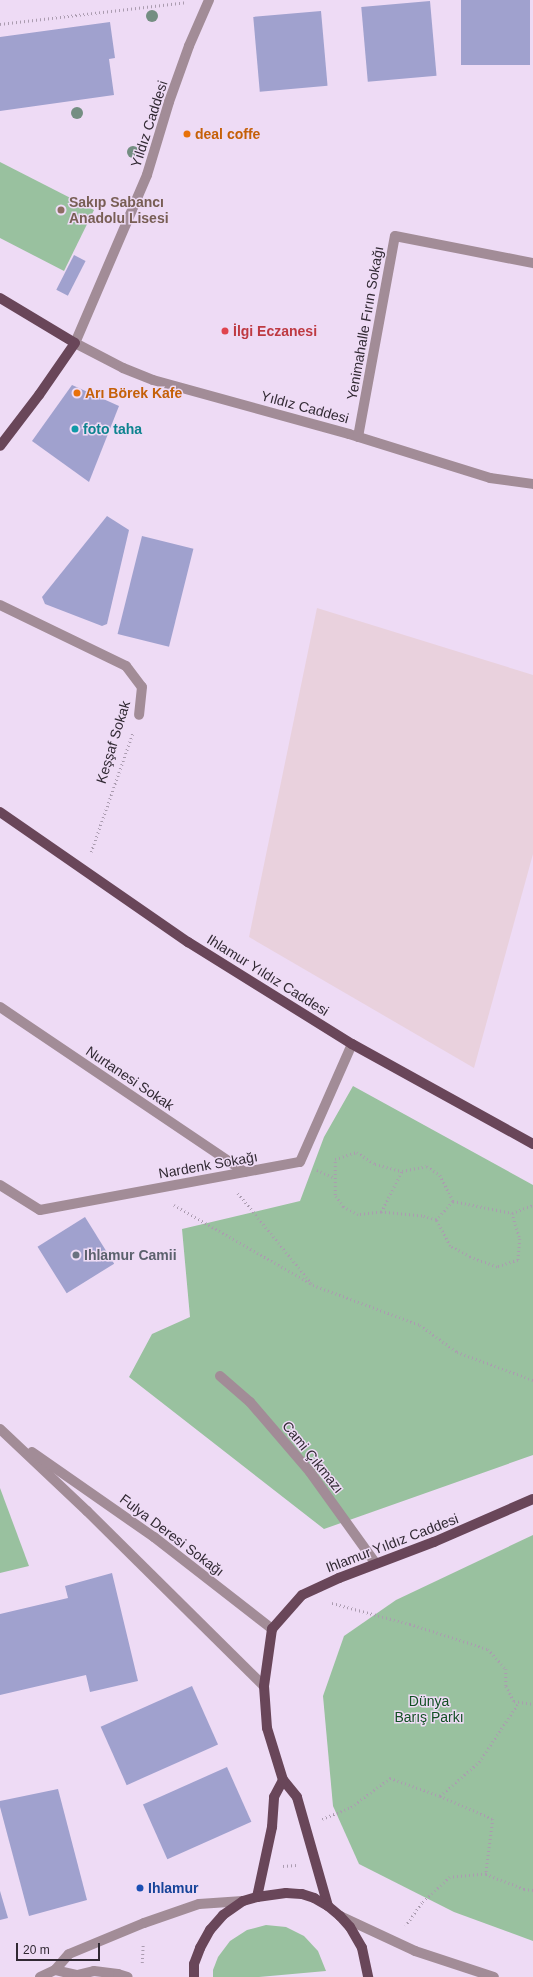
<!DOCTYPE html>
<meta charset="utf-8">
<style>
body{margin:0}
#map{position:relative;width:533px;height:1977px;overflow:hidden;background:#eedbf5;font-family:Arial,sans-serif}
div>[style]{position:absolute}
[style*='--x']{left:calc(var(--x)*1px);top:calc(var(--y)*1px);width:calc(var(--w)*1px);rotate:calc(var(--a)*1deg)}
.commercial>*{inset:0;background:#e9d1dd}
.green>*{inset:0;background:#99c19f}
.building>*{inset:0;background:#a0a1ce;transform-origin:0 0}
.path>*{height:2.5px;margin-top:-1.25px;transform-origin:0;background:repeating-linear-gradient(90deg,#ab9cb0 0 1px,transparent 0 4px)}
.minor>*{height:10px;margin:-5px;padding:0 5px;transform-origin:5px;border-radius:5px;background:#a28c97}
.major>*{height:10px;margin:-5px;padding:0 5px;transform-origin:5px;border-radius:5px;background:#694659}
.trees>*{width:12px;height:12px;margin:-6px;border-radius:50%;background:#748e82}
.dots>*{width:11px;height:11px;translate:-50% -50%;box-sizing:border-box;border:2px solid #eedbf5;border-radius:50%}
span{translate:-50% -50%;white-space:nowrap;text-align:center;line-height:1.15;-webkit-text-stroke:3px #eedbf5;paint-order:stroke}
.street-label{font-size:14px;color:#312933}
.food-label{font-size:14px;color:#c56008;font-weight:700}
.left{translate:0 -50%;text-align:left}
.education-label{font-size:14px;color:#785e54;font-weight:700}
.health-label{font-size:14px;color:#be3a42;font-weight:700}
.culture-label{font-size:14px;color:#0d838f;font-weight:700}
.worship-label{font-size:14px;color:#5b616d;font-weight:700}
.park-label{font-size:14px;color:#114f23}
.transit-label{font-size:14px;color:#164399;font-weight:700}
.scale{position:absolute;left:16px;top:1943px;width:84px;height:18px;box-sizing:border-box;border:2px solid #312933;border-top:0;padding-left:5px;font-size:12px;line-height:14px;white-space:nowrap;color:#312933;-webkit-text-stroke:3px #eedbf5;paint-order:stroke}
</style>
<div id="map">
<div class="commercial">
<i style="clip-path:polygon(317px 608px,533px 675px,533px 854px,474px 1068px,249px 937px)"></i>
</div>
<div class="green">
<i style="clip-path:polygon(0 162px,94px 210px,64px 271px,0 238px)"></i>
<i style="clip-path:polygon(353px 1086px,533px 1185px,533px 1455px,324px 1529px,129px 1377px,152px 1334px,190px 1317px,182px 1229px,300px 1201px,324px 1137px)"></i>
<i style="clip-path:polygon(0 1488px,29px 1566px,0 1573px)"></i>
<i style="clip-path:polygon(533px 1535px,533px 1941px,454px 1912px,359px 1864px,333px 1806px,323px 1696px,344px 1636px,396px 1600px)"></i>
<i style="clip-path:polygon(266px 1925px,286px 1927px,304px 1936px,318px 1951px,326px 1971px,259px 1977px,213px 1977px,213px 1970px,218px 1957px,230px 1941px,247px 1930px)"></i>
</div>
<div class="building">
<i style="left:461px;top:0;width:69px;height:65px"></i>
<i style="left:430px;top:1px;width:75px;height:69px;rotate:85deg"></i>
<i style="left:321px;top:11px;width:75px;height:68px;rotate:85deg"></i>
<i style="clip-path:polygon(110px 22px,115px 58px,109px 59px,114px 95px,0 111px,0 37px)"></i>
<i style="left:74px;top:255px;width:13px;height:39px;rotate:27deg"></i>
<i style="clip-path:polygon(72px 385px,119px 406px,89px 482px,32px 441px)"></i>
<i style="clip-path:polygon(107px 516px,129px 530px,107px 624px,102px 626px,45px 604px,42px 597px)"></i>
<i style="left:142px;top:536px;width:53px;height:101px;rotate:14deg"></i>
<i style="left:85px;top:1217px;width:55px;height:56px;rotate:58deg"></i>
<i style="clip-path:polygon(112px 1573px,138px 1681px,90px 1692px,86px 1675px,0 1695px,0 1614px,68px 1598px,65px 1586px)"></i>
<i style="left:192px;top:1686px;width:64px;height:100px;rotate:66deg"></i>
<i style="left:227px;top:1767px;width:60px;height:92px;rotate:66deg"></i>
<i style="clip-path:polygon(58px 1789px,87px 1900px,29px 1916px,0 1807px,0 1801px)"></i>
<i style="clip-path:polygon(0 1891px,8px 1918px,0 1920px)"></i>
</div>
<div class="path">
<i style="--x:0;--y:24;--w:187;--a:-6.7"></i>
<i style="--x:91;--y:852;--w:127;--a:-70.7"></i>
<i style="--x:317;--y:1170;--w:20;--a:24"></i>
<i style="--x:238;--y:1193;--w:119;--a:50.8"></i>
<i style="--x:313;--y:1285;--w:114;--a:20.5"></i>
<i style="--x:420;--y:1325;--w:46;--a:36.1"></i>
<i style="--x:457;--y:1352;--w:81;--a:20.2"></i>
<i style="--x:174;--y:1205;--w:159;--a:29.8"></i>
<i style="--x:381;--y:1212;--w:46;--a:-62.9"></i>
<i style="--x:512;--y:1213;--w:27;--a:73"></i>
<i style="--x:520;--y:1239;--w:21;--a:95"></i>
<i style="--x:518;--y:1260;--w:22;--a:162"></i>
<i style="--x:497;--y:1267;--w:29;--a:-160"></i>
<i style="--x:470;--y:1257;--w:23;--a:-151"></i>
<i style="--x:450;--y:1246;--w:30;--a:-118"></i>
<i style="--x:436;--y:1220;--w:15;--a:-164"></i>
<i style="--x:422;--y:1216;--w:41;--a:-174.4"></i>
<i style="--x:381;--y:1212;--w:23;--a:173"></i>
<i style="--x:358;--y:1215;--w:17;--a:-152"></i>
<i style="--x:343;--y:1207;--w:14;--a:-124"></i>
<i style="--x:335;--y:1195;--w:36;--a:-90"></i>
<i style="--x:335;--y:1159;--w:23;--a:-18"></i>
<i style="--x:357;--y:1152;--w:22;--a:34"></i>
<i style="--x:375;--y:1164;--w:28;--a:15"></i>
<i style="--x:402;--y:1171;--w:25;--a:-11"></i>
<i style="--x:427;--y:1166;--w:16;--a:35"></i>
<i style="--x:440;--y:1175;--w:29;--a:63"></i>
<i style="--x:453;--y:1201;--w:60;--a:11.5"></i>
<i style="--x:512;--y:1213;--w:22;--a:-21"></i>
<i style="--x:436;--y:1220;--w:25;--a:-48"></i>
<i style="--x:332;--y:1603;--w:81;--a:15.1"></i>
<i style="--x:410;--y:1624;--w:82;--a:17.8"></i>
<i style="--x:488;--y:1649;--w:27;--a:48"></i>
<i style="--x:506;--y:1669;--w:17;--a:90"></i>
<i style="--x:506;--y:1686;--w:17;--a:62"></i>
<i style="--x:514;--y:1701;--w:19;--a:9"></i>
<i style="--x:440;--y:1796;--w:52;--a:-41.1"></i>
<i style="--x:479;--y:1762;--w:72;--a:-56.3"></i>
<i style="--x:322;--y:1819;--w:31;--a:-22"></i>
<i style="--x:351;--y:1807;--w:49;--a:-36.6"></i>
<i style="--x:390;--y:1778;--w:53;--a:19.8"></i>
<i style="--x:440;--y:1796;--w:58;--a:23.5"></i>
<i style="--x:493;--y:1819;--w:55;--a:97.3"></i>
<i style="--x:486;--y:1874;--w:36;--a:175"></i>
<i style="--x:450;--y:1877;--w:38;--a:137"></i>
<i style="--x:422;--y:1903;--w:28;--a:125"></i>
<i style="--x:283;--y:1866;--w:13;--a:-4"></i>
<i style="--x:486;--y:1874;--w:41;--a:21.5"></i>
<i style="--x:524;--y:1889;--w:9;--a:6"></i>
<i style="--x:142;--y:1963;--w:19;--a:-87"></i>
</div>
<div class="minor">
<i style="--x:209;--y:0;--w:50;--a:113.5"></i>
<i style="--x:189;--y:46;--w:59;--a:109.7"></i>
<i style="--x:169;--y:102;--w:76;--a:106.8"></i>
<i style="--x:147;--y:175;--w:183;--a:113.2"></i>
<i style="--x:75;--y:343;--w:54;--a:27.5"></i>
<i style="--x:123;--y:368;--w:32;--a:22"></i>
<i style="--x:153;--y:380;--w:203;--a:15.4"></i>
<i style="--x:349;--y:434;--w:148;--a:17.3"></i>
<i style="--x:490;--y:478;--w:43;--a:7.9"></i>
<i style="--x:358;--y:437;--w:204;--a:-79.6"></i>
<i style="--x:395;--y:236;--w:141;--a:11.1"></i>
<i style="--x:0;--y:605;--w:140;--a:25.8"></i>
<i style="--x:126;--y:666;--w:26;--a:53"></i>
<i style="--x:142;--y:687;--w:28;--a:96"></i>
<i style="--x:0;--y:1007;--w:295;--a:34"></i>
<i style="--x:0;--y:1185;--w:47;--a:32"></i>
<i style="--x:40;--y:1210;--w:264;--a:-10.5"></i>
<i style="--x:300;--y:1162;--w:129;--a:-66.2"></i>
<i style="--x:220;--y:1376;--w:40;--a:41"></i>
<i style="--x:250;--y:1402;--w:92;--a:49.4"></i>
<i style="--x:310;--y:1472;--w:113;--a:54.3"></i>
<i style="--x:0;--y:1429;--w:120;--a:43.3"></i>
<i style="--x:87;--y:1511;--w:249;--a:44.7"></i>
<i style="--x:32;--y:1452;--w:149;--a:34.9"></i>
<i style="--x:154;--y:1537;--w:150;--a:37.9"></i>
<i style="--x:340;--y:1916;--w:83;--a:25"></i>
<i style="--x:415;--y:1951;--w:83;--a:18.2"></i>
<i style="--x:55;--y:1970;--w:23;--a:13"></i>
<i style="--x:77;--y:1975;--w:17;--a:-13"></i>
<i style="--x:94;--y:1971;--w:24;--a:7"></i>
<i style="--x:118;--y:1974;--w:10;--a:17"></i>
<i style="--x:40;--y:1977;--w:17;--a:-25"></i>
<i style="--x:55;--y:1970;--w:21;--a:-49"></i>
<i style="--x:69;--y:1954;--w:81;--a:-22.5"></i>
<i style="--x:144;--y:1923;--w:58;--a:-19.1"></i>
<i style="--x:199;--y:1904;--w:44;--a:-3.9"></i>
</div>
<div class="major">
<i style="--x:0;--y:298;--w:87;--a:31"></i>
<i style="--x:75;--y:343;--w:63;--a:124.7"></i>
<i style="--x:39;--y:395;--w:64;--a:127.4"></i>
<i style="--x:0;--y:812;--w:229;--a:34.7"></i>
<i style="--x:188;--y:942;--w:193;--a:31.9"></i>
<i style="--x:352;--y:1044;--w:207;--a:28.9"></i>
<i style="--x:257;--y:1897;--w:72;--a:-77.9"></i>
<i style="--x:272;--y:1827;--w:30;--a:-86"></i>
<i style="--x:274;--y:1797;--w:19;--a:-62"></i>
<i style="--x:328;--y:1906;--w:113;--a:-105.9"></i>
<i style="--x:297;--y:1797;--w:22;--a:-129"></i>
<i style="--x:283;--y:1780;--w:54;--a:-107.1"></i>
<i style="--x:267;--y:1728;--w:42;--a:-94.1"></i>
<i style="--x:264;--y:1686;--w:58;--a:-82"></i>
<i style="--x:272;--y:1629;--w:45;--a:-48.6"></i>
<i style="--x:302;--y:1595;--w:41;--a:-24.7"></i>
<i style="--x:339;--y:1578;--w:102;--a:-20.8"></i>
<i style="--x:434;--y:1542;--w:108;--a:-23.5"></i>
<i style="--x:194;--y:1977;--w:13;--a:-90"></i>
<i style="--x:194;--y:1964;--w:17;--a:-69"></i>
<i style="--x:200;--y:1948;--w:21;--a:-61"></i>
<i style="--x:210;--y:1930;--w:20;--a:-49"></i>
<i style="--x:223;--y:1915;--w:24;--a:-35"></i>
<i style="--x:243;--y:1901;--w:15;--a:-16"></i>
<i style="--x:257;--y:1897;--w:29;--a:-8"></i>
<i style="--x:286;--y:1893;--w:16;--a:4"></i>
<i style="--x:302;--y:1894;--w:13;--a:18"></i>
<i style="--x:314;--y:1898;--w:16;--a:30"></i>
<i style="--x:328;--y:1906;--w:16;--a:40"></i>
<i style="--x:340;--y:1916;--w:15;--a:48"></i>
<i style="--x:350;--y:1927;--w:24;--a:60"></i>
<i style="--x:362;--y:1948;--w:30;--a:78"></i>
</div>
<div class="trees">
<i style="left:152px;top:16px"></i>
<i style="left:77px;top:113px"></i>
<i style="left:133px;top:152px"></i>
</div>
<div class="dots">
<i style="left:187px;top:134px;background:#e8710a"></i>
<i style="left:61px;top:210px;background:#8d6e63"></i>
<i style="left:225px;top:331px;background:#e0444e"></i>
<i style="left:77px;top:393px;background:#e8710a"></i>
<i style="left:75px;top:429px;background:#0f9aa8"></i>
<i style="left:76px;top:1255px;background:#6b7280"></i>
<i style="left:140px;top:1888px;background:#1a4fb4"></i>
</div>
<div class="street-label">
<span style="left:149px;top:124px;rotate:-72deg">Yıldız Caddesi</span>
<span style="left:365px;top:323px;rotate:-80deg">Yenimahalle Fırın Sokağı</span>
<span style="left:305px;top:407px;rotate:15deg">Yıldız Caddesi</span>
<span style="left:113px;top:742px;rotate:-73deg">Keşşaf Sokak</span>
<span style="left:268px;top:975px;rotate:32deg">Ihlamur Yıldız Caddesi</span>
<span style="left:130px;top:1078px;rotate:34deg">Nurtanesi Sokak</span>
<span style="left:208px;top:1165px;rotate:-10deg">Nardenk Sokağı</span>
<span style="left:313px;top:1457px;rotate:51deg">Cami Çıkmazı</span>
<span style="left:172px;top:1535px;rotate:37deg">Fulya Deresi Sokağı</span>
<span style="left:392px;top:1543px;rotate:-21deg">Ihlamur Yıldız Caddesi</span>
</div>
<div class="food-label">
<span class="left" style="left:195px;top:134px">deal coffe</span>
<span class="left" style="left:85px;top:393px">Arı Börek Kafe</span>
</div>
<div class="education-label">
<span class="left" style="left:69px;top:210px">Sakıp Sabancı<br>Anadolu Lisesi</span>
</div>
<div class="health-label">
<span class="left" style="left:233px;top:331px">İlgi Eczanesi</span>
</div>
<div class="culture-label">
<span class="left" style="left:83px;top:429px">foto taha</span>
</div>
<div class="worship-label">
<span class="left" style="left:84px;top:1255px">Ihlamur Camii</span>
</div>
<div class="park-label">
<span style="left:429px;top:1709px">Dünya<br>Barış Parkı</span>
</div>
<div class="transit-label">
<span class="left" style="left:148px;top:1888px">Ihlamur</span>
</div>
<div class="scale">20 m</div>
</div>
